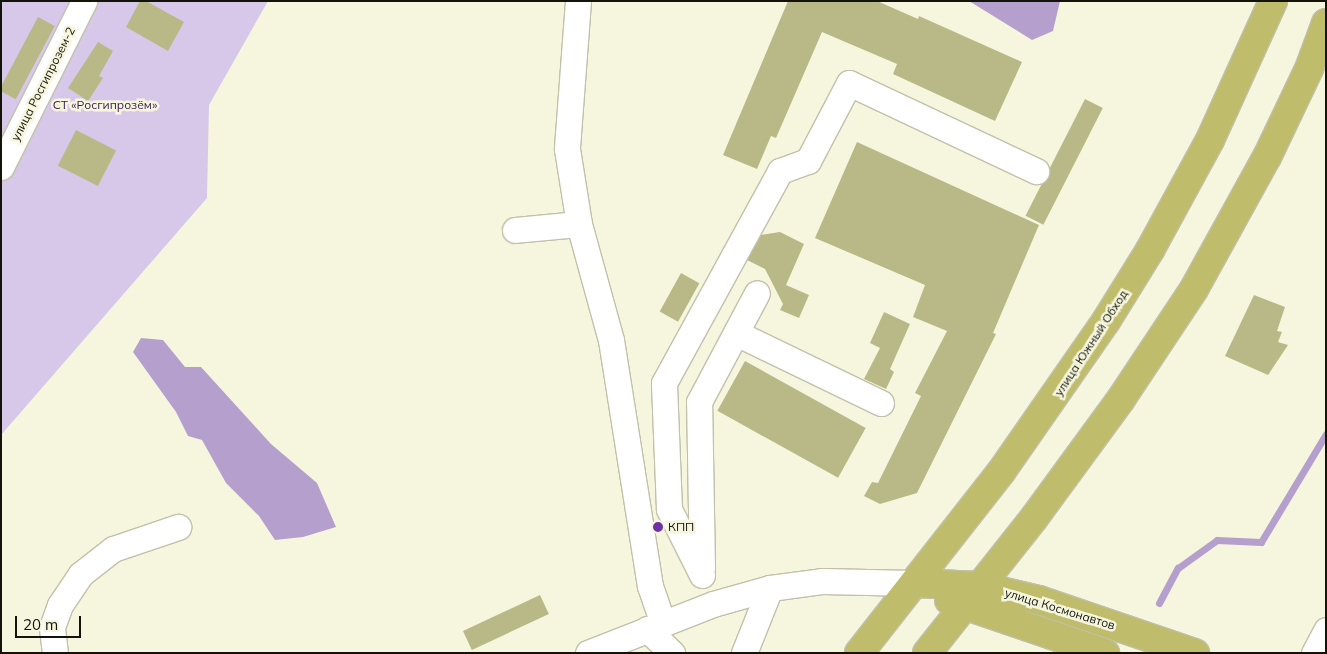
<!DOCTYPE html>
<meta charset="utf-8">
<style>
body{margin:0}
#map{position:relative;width:1327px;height:654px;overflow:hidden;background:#f6f6df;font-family:Mulish,sans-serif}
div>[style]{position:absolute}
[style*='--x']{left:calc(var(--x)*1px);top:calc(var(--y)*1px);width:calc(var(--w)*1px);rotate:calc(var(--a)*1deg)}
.green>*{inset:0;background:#d7c8ea}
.water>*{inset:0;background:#b5a0cd}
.stream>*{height:7px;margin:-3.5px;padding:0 3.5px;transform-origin:3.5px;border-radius:3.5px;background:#b5a0cd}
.building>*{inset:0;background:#b9b987;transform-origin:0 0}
.roads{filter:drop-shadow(1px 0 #c1c1ab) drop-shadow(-1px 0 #c1c1ab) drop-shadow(0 1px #c1c1ab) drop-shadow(0 -1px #c1c1ab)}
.minor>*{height:25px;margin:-12.5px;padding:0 12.5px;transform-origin:12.5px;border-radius:12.5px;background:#fff}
.major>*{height:28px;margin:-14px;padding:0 14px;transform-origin:14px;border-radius:14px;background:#bfbc6b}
.dots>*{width:14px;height:14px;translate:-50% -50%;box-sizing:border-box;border:2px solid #f6f6df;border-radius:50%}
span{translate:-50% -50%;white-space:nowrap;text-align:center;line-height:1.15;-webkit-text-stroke:5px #f6f6df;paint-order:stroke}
.street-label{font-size:12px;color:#13130a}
.park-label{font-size:12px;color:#381b51}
.poi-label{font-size:12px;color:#13130a}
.left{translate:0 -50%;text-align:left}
.frame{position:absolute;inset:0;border:2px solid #13130a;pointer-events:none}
.scale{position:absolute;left:15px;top:616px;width:66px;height:22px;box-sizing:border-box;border:2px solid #13130a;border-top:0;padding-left:6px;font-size:15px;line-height:18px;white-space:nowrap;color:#13130a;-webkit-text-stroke:4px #f6f6df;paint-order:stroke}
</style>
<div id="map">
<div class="green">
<i style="clip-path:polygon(1px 1px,268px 1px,209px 105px,207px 198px,1px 435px)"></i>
</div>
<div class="water">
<i style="clip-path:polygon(969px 1px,1060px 1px,1053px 31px,1032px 40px)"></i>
<i style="clip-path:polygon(141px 338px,163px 340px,185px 367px,201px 367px,271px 444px,317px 483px,336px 527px,303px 537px,275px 540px,259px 516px,226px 483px,202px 440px,188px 436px,176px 412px,133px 352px)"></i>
</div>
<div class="stream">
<i style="--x:1159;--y:603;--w:40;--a:-62"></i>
<i style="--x:1178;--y:568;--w:48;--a:-35.7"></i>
<i style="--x:1217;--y:540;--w:44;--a:2.6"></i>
<i style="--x:1261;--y:542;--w:126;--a:-59"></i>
</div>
<div class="building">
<i style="clip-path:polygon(140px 1px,146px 1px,184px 22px,168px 51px,126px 27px)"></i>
<i style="clip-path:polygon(788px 1px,877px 1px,918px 19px,919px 16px,1022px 62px,995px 121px,893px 74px,897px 64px,822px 32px,776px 138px,771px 136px,757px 169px,723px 155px)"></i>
<i style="left:38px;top:17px;width:19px;height:83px;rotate:28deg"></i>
<i style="clip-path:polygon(98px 42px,113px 51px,99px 76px,103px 78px,88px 101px,68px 88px)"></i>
<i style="left:1085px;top:99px;width:20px;height:131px;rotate:27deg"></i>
<i style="left:76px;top:130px;width:45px;height:40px;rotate:27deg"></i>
<i style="clip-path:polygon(857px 142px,1039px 225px,993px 333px,996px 334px,917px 493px,880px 504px,864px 496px,872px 482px,878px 483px,921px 396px,915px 393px,947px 331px,913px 317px,925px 285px,815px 238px)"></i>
<i style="clip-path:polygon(780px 232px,804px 244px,786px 285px,809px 295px,799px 318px,780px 310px,783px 304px,765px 269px,747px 260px,761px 235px)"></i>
<i style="left:681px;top:273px;width:21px;height:44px;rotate:29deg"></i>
<i style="clip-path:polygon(1254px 295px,1285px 307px,1277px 331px,1282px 332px,1278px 342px,1288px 345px,1268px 375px,1225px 356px)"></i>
<i style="clip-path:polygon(884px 312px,910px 324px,890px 369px,894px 372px,886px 389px,864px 379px,880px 348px,870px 343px)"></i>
<i style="left:745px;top:361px;width:138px;height:57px;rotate:29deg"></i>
<i style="left:540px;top:595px;width:21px;height:85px;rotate:65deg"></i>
</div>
<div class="roads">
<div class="minor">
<i style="--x:578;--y:1;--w:148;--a:94.3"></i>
<i style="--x:567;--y:149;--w:76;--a:80.9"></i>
<i style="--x:579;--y:224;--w:120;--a:74.6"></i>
<i style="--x:611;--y:340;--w:249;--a:81"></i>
<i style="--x:650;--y:586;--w:39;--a:71"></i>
<i style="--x:1;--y:167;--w:186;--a:-63.4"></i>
<i style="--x:515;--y:230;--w:64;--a:-5.4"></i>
<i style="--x:736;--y:333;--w:161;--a:25.8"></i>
<i style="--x:702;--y:568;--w:166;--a:-91"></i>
<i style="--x:699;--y:402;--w:123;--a:-62"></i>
<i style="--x:702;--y:575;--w:74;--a:-116.6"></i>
<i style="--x:669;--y:509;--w:126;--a:-92.3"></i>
<i style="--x:664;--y:383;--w:242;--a:-61.3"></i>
<i style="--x:780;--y:171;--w:30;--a:-20"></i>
<i style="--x:808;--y:161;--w:88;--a:-62.3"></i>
<i style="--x:849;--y:83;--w:207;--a:25.2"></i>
<i style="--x:647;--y:629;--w:35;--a:44"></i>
<i style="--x:55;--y:653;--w:26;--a:-97"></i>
<i style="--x:52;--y:627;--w:23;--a:-70"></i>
<i style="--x:60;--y:605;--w:37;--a:-56"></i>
<i style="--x:81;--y:574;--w:41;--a:-38"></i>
<i style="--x:113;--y:549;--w:69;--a:-18.7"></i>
<i style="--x:588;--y:653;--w:134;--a:-21.4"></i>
<i style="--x:713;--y:604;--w:59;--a:-15.7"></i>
<i style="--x:770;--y:588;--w:52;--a:-7.7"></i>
<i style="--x:822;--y:581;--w:92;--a:1.2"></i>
<i style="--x:744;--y:653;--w:70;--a:-68.2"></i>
<i style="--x:1314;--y:653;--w:26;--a:-62"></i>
</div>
<div class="major">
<i style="--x:914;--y:583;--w:66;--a:2.6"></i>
<i style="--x:980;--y:586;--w:61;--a:13.3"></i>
<i style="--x:1039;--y:600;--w:165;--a:18.8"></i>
<i style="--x:949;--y:600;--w:165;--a:18.8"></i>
<i style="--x:859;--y:653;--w:230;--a:-51.9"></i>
<i style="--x:1001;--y:472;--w:184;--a:-55.2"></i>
<i style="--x:1106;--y:321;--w:84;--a:-58.2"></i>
<i style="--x:1150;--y:250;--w:125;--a:-61.4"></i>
<i style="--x:1210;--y:140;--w:153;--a:-65.6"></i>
<i style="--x:927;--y:653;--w:172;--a:-51.6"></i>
<i style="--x:1034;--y:518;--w:147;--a:-53.8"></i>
<i style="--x:1121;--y:399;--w:132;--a:-56.4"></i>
<i style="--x:1194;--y:289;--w:151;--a:-61.1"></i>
<i style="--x:1267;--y:157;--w:98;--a:-64.5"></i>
<i style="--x:1309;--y:69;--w:49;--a:-69.7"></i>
</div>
</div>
<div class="dots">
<i style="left:658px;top:527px;background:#7030a5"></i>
</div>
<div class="street-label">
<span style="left:43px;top:84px;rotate:-63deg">улица Росгипрозем-2</span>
<span style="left:1091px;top:343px;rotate:-57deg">улица Южный Обход</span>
<span style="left:1060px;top:609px;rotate:17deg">улица Космонавтов</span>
</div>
<div class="park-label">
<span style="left:105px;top:105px">СТ «Росгипрозём»</span>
</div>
<div class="poi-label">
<span class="left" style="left:668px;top:527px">КПП</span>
</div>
<div class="frame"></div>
<div class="scale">20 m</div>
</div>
